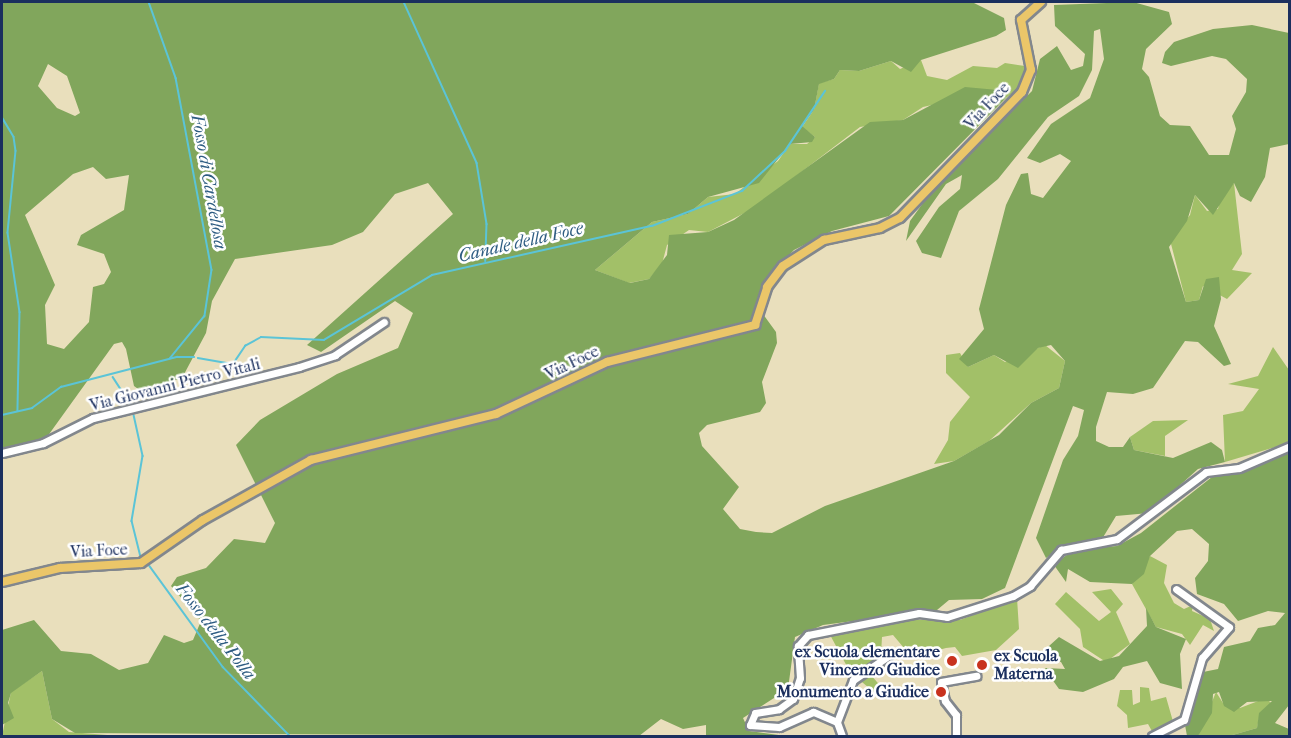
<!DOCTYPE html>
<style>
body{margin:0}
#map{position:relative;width:1291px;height:738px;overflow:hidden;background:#e9dfbc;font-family:"IM FELL French Canon",serif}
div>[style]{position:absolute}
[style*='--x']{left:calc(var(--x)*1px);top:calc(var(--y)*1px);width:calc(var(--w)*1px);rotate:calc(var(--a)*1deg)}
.green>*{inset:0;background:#a2c068}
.forest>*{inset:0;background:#81a65c}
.stream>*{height:1.5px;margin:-0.75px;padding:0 0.75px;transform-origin:0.75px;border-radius:0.75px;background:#5bc4d7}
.roads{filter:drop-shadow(2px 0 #82878d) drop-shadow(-2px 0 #82878d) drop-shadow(0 2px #82878d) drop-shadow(0 -2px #82878d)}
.minor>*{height:7px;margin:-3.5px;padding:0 3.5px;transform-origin:3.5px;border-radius:3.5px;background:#fff}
.major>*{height:8px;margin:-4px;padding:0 4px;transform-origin:4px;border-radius:4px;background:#ebc669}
.dots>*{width:16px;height:16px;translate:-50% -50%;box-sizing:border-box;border:3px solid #fff;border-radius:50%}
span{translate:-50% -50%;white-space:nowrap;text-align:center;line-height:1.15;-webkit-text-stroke:5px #fff;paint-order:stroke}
.street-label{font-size:16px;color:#1b2f5e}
.poi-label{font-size:16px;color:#1b2f5e;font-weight:700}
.right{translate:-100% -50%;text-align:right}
.left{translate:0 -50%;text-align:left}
.water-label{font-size:18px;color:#2e5c82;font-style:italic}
.frame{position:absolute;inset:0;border:3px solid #1b2f5e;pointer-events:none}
</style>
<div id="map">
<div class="green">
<i style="clip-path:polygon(921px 60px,927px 76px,947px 80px,973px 66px,997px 68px,1005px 63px,1025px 66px,1026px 71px,1020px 87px,1006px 98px,998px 90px,923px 107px,903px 120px,860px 127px,754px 208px,708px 232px,689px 230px,667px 245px,662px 264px,649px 279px,629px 283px,595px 270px,652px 222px,688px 214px,708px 197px,735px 194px,778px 161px,790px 144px,807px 144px,815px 137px,802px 127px,814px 110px,819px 83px,834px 79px,840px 70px,859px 71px,891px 61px,900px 69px)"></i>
<i style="clip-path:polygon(1234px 183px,1242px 254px,1232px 270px,1252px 273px,1227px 299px,1203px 286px,1199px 300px,1186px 302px,1170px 240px,1190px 215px,1195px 195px,1207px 211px,1218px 209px,1221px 195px)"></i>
<i style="clip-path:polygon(1045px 345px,1065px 361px,1059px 388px,1031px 403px,989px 441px,954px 461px,934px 464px,948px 440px,950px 422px,970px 397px,946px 373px,946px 355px,960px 353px,968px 367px,994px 355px,1005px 362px)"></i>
<i style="clip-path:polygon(1273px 347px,1289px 370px,1289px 443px,1225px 462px,1223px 415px,1243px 411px,1259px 389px,1228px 384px,1258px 376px)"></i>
<i style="clip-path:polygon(1188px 420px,1165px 436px,1165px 456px,1134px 450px,1130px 437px,1153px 421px)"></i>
<i style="clip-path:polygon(1150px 556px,1167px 565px,1164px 583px,1174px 603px,1184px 609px,1193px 605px,1192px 611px,1210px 619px,1214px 631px,1203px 625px,1190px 645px,1182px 634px,1156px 627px,1132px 584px)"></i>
<i style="clip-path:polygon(1111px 589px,1123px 604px,1116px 612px,1130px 644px,1106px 662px,1083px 647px,1080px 629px,1055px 604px,1066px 592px,1099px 621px,1111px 612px,1092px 592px)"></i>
<i style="clip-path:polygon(1017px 598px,1019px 629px,996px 650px,962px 656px,955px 647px,946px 648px,917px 656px,913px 646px,904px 648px,893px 635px,882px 637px,881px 655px,866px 669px,882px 688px,875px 693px,850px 672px,829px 633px,898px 620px,960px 620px)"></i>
<i style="clip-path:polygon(42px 671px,52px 719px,69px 732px,120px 736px,2px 736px,11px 692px)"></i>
<i style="clip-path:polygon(1140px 687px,1149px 688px,1151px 701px,1166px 697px,1174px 725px,1153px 733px,1148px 724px,1128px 728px,1127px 715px,1117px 706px,1120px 690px,1132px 690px,1133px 705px,1140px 702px)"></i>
<i style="clip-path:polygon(1216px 692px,1223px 703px,1240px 708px,1266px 698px,1272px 704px,1260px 713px,1257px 728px,1229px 736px,1198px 736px)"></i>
</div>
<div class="forest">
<i style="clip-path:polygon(evenodd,2px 2px,972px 2px,1004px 18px,1006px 30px,996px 36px,921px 60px,911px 72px,891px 61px,859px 71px,840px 70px,834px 79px,819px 84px,814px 110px,802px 126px,815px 137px,812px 142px,790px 144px,759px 183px,708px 197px,688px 214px,652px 222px,595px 270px,630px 283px,649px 279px,667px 255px,669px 235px,708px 232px,734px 220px,870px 122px,903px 120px,965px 87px,998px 90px,1006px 98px,889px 216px,832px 231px,794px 250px,771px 273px,757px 306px,776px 332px,777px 343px,762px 382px,766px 403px,760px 412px,707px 425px,699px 433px,702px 446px,739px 487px,723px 509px,740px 529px,756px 532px,772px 533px,825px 506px,954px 461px,999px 435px,1031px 403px,1059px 388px,1065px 361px,1051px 345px,1038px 348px,1018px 368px,994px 355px,968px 367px,959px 359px,984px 329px,979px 309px,1006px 205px,1021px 174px,1028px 173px,1031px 194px,1043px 198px,1071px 161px,1060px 154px,1040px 163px,1027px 158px,1051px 124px,1090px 98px,1104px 59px,1100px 29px,1094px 31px,1092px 70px,1079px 96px,1048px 117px,998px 179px,959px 211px,941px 258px,922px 253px,916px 241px,939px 207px,960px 189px,962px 175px,946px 184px,906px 241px,910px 221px,931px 192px,1032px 91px,1040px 59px,1057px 46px,1071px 70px,1083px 66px,1085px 54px,1055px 26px,1054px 5px,1133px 2px,1169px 12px,1172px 24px,1146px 49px,1142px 69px,1149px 77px,1160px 116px,1170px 125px,1190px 126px,1209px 155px,1229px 155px,1236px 129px,1232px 116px,1246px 92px,1247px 79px,1226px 59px,1212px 56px,1171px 66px,1162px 63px,1165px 52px,1174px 42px,1213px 29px,1252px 25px,1289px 33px,1289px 144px,1270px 148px,1265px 177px,1251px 202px,1240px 196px,1234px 183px,1213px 215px,1195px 195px,1187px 221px,1169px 247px,1186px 302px,1199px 300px,1206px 279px,1219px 277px,1221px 299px,1214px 326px,1231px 364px,1224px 366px,1198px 342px,1185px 341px,1153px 388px,1133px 394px,1107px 392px,1096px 427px,1096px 441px,1109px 447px,1123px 447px,1130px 437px,1134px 450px,1173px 458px,1211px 442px,1222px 450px,1225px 462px,1198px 469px,1149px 513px,1116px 516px,1102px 539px,1067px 544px,1046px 558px,1036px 538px,1063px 460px,1078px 436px,1084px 410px,1073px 406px,1005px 588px,982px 599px,949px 600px,937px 610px,823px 625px,795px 637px,788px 689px,743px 718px,749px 731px,786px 736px,706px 736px,706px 725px,683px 729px,661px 719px,639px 736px,75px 733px,52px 719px,42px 671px,11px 693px,8px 703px,14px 718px,2px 725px,2px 630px,34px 620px,61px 651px,91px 654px,119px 670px,148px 663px,164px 635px,184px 643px,193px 640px,201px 621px,171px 586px,177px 577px,206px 568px,234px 539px,265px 543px,275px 523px,236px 445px,260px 420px,337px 374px,398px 348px,413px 313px,395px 301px,321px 352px,307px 345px,453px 214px,428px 183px,395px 194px,363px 232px,332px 245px,235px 259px,212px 301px,206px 333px,182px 378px,141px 391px,134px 386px,126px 349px,122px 342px,114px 344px,47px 437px,2px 451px,2px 2px,48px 64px,67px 76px,80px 113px,75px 116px,57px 108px,38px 86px,48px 64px,2px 2px,93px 167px,106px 179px,129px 175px,124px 210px,81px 235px,77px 245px,104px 254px,111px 272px,104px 284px,93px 287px,89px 322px,64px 349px,47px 344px,45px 305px,55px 285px,25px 215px,73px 174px,93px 167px)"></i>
<i style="clip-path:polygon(1289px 452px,1289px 705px,1275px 723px,1289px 729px,1289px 736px,1229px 736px,1257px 728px,1259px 713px,1272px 701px,1247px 702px,1234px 712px,1224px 706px,1219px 692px,1213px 694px,1212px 713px,1198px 736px,1187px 736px,1185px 725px,1203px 672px,1218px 669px,1224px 647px,1250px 641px,1258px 628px,1275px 625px,1285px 613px,1268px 611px,1238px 621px,1224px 604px,1197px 594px,1195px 578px,1208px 561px,1209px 544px,1192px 529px,1177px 531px,1150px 556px,1144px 574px,1132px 584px,1090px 582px,1068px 569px,1066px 582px,1054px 565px,1073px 550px,1117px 546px,1141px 533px,1217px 473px,1234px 474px)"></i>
<i style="clip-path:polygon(1146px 608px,1156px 627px,1186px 639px,1180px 654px,1182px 689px,1160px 683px,1147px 661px,1123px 667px,1114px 679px,1083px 692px,1059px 689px,1049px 675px,1029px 679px,1046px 668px,1065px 669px,1061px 662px,1039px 655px,1059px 637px,1100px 661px,1119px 656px,1147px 626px)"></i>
</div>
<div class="stream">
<i style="--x:149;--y:2;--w:81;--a:70.4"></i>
<i style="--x:176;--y:78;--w:195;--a:79.4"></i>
<i style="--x:212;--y:270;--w:47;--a:98.7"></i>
<i style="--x:205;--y:316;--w:55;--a:129.1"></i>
<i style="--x:404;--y:2;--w:177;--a:65.6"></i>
<i style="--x:477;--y:163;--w:62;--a:80.7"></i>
<i style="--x:487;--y:224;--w:37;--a:92"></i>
<i style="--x:2;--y:117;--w:23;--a:59"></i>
<i style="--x:14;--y:137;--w:14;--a:82"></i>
<i style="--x:16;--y:151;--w:82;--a:95.6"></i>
<i style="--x:8;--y:233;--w:80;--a:81.4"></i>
<i style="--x:20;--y:312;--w:99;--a:91.2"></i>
<i style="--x:198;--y:358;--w:36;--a:10"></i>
<i style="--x:233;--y:364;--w:22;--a:-56"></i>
<i style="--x:245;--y:346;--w:18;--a:-29"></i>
<i style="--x:261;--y:337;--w:63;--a:2.7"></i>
<i style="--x:324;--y:340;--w:126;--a:-31"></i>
<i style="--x:432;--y:275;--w:225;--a:-12.6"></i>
<i style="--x:652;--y:226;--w:97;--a:-21.3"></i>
<i style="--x:742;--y:191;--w:59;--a:-42.9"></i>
<i style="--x:785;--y:151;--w:72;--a:-56.3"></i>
<i style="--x:113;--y:377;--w:33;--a:57"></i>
<i style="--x:2;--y:415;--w:31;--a:-13"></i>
<i style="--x:32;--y:408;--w:36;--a:-36"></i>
<i style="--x:61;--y:387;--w:120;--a:-14.5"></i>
<i style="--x:177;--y:357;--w:17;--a:0"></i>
<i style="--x:134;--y:415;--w:42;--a:77.6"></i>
<i style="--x:143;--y:456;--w:66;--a:99.6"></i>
<i style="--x:132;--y:521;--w:37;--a:76"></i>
<i style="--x:149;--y:565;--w:126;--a:54"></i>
<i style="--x:223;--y:667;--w:96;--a:45.8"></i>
</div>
<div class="roads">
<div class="minor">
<i style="--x:2;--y:453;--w:42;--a:-13.7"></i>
<i style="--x:43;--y:443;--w:56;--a:-26.6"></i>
<i style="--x:93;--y:418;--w:212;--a:-13.9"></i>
<i style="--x:299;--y:367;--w:38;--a:-18"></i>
<i style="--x:335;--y:355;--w:59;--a:-34"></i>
<i style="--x:837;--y:722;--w:45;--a:-69.1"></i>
<i style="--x:853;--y:680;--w:42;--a:-34.4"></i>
<i style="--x:842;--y:736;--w:15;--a:-110"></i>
<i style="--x:837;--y:722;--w:26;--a:-157"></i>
<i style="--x:813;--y:712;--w:37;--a:156"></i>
<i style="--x:779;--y:727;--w:29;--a:-176"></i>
<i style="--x:750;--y:725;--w:13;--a:-67"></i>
<i style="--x:755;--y:713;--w:24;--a:-9"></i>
<i style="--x:779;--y:709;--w:17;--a:-36"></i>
<i style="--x:793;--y:699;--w:22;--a:-72"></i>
<i style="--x:800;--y:678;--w:32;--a:-94"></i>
<i style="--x:798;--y:646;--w:15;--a:-48"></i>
<i style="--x:808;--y:635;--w:113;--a:-11.2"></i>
<i style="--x:919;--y:613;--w:28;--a:8"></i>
<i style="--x:947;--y:617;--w:69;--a:-17.7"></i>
<i style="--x:1013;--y:596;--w:20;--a:-30"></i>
<i style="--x:1030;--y:586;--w:48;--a:-49.3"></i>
<i style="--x:1061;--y:550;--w:57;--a:-11.1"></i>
<i style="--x:1117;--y:539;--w:111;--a:-37"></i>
<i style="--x:1206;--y:472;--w:33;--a:-7"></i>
<i style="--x:1239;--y:468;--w:56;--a:-23.3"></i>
<i style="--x:956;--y:736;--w:21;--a:-90"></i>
<i style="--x:956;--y:715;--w:18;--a:-128"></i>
<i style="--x:945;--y:701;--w:19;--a:-102"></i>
<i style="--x:941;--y:682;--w:36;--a:-10"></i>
<i style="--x:1152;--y:736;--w:36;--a:-27"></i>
<i style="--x:1184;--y:720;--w:65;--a:-73.8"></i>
<i style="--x:1202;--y:658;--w:41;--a:-48.9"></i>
<i style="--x:1229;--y:627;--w:65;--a:-144.4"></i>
</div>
<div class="major">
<i style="--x:2;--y:582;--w:60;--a:-13.6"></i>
<i style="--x:60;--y:568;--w:81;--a:-3.5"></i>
<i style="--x:141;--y:563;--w:75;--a:-34.7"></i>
<i style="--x:203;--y:520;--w:124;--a:-29.1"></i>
<i style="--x:311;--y:460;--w:191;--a:-14"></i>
<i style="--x:496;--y:414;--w:123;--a:-25.1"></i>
<i style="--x:607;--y:362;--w:153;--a:-14"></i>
<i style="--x:755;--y:325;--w:40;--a:-72"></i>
<i style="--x:767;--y:287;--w:26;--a:-53"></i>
<i style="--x:783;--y:266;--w:49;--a:-32.4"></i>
<i style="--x:824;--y:240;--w:57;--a:-12.1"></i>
<i style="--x:880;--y:228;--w:22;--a:-27"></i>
<i style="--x:900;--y:218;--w:175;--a:-45.9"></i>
<i style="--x:1022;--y:92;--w:24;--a:-68"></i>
<i style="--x:1031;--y:70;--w:51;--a:-101.3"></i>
<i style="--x:1021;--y:20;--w:27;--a:-42"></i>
</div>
</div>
<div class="dots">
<i style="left:952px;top:661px;background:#c8321e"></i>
<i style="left:982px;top:665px;background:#c8321e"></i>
<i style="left:941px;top:692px;background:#c8321e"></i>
</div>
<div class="street-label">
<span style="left:987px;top:106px;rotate:-47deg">Via Foce</span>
<span style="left:572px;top:363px;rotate:-26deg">Via Foce</span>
<span style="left:175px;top:385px;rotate:-14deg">Via Giovanni Pietro Vitali</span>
<span style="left:99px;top:551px;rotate:-3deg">Via Foce</span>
</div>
<div class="poi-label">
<span class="right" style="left:940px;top:661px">ex Scuola elementare<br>Vincenzo Giudice</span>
<span class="left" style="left:994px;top:665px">ex Scuola<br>Materna</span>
<span class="right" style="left:929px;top:692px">Monumento a Giudice</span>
</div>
<div class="water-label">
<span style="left:208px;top:182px;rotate:80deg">Fosso di Cardellosa</span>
<span style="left:521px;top:243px;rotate:-13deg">Canale della Foce</span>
<span style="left:215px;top:632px;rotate:52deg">Fosso della Polla</span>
</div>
<div class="frame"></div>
</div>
